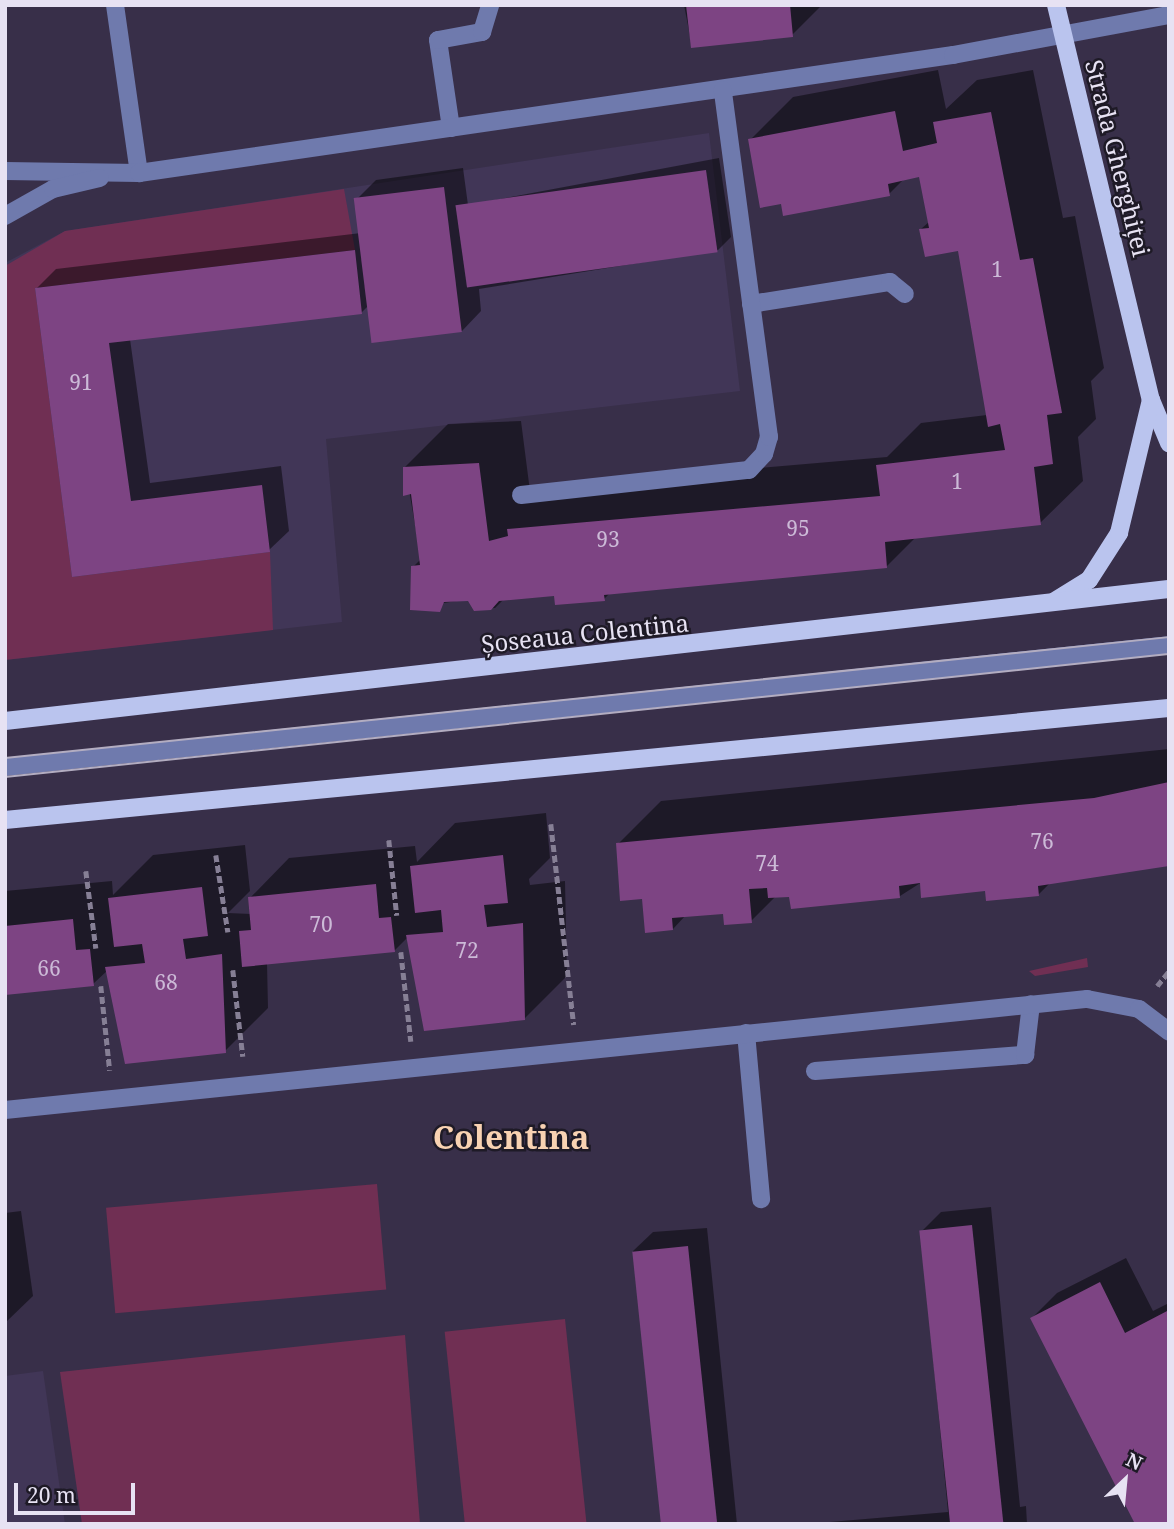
<!DOCTYPE html>
<meta charset="utf-8">
<style>
body{margin:0}
#map{position:relative;width:1174px;height:1529px;overflow:hidden;background:#382f49;font-family:"Noto Serif",serif}
div>[style]{position:absolute}
[style*='--x']{left:calc(var(--x)*1px);top:calc(var(--y)*1px);width:calc(var(--w)*1px);rotate:calc(var(--a)*1deg)}
.built>*{inset:0;background:#413657}
.green>*{inset:0;background:#702f53;transform-origin:0 0}
.shadow>*{inset:0;background:#0007}
.building>*{inset:0;background:#7d4483;transform-origin:0 0}
.path>*{height:4.5px;margin-top:-2.25px;transform-origin:0;background:repeating-linear-gradient(90deg,#867f95 0 7px,transparent 0 10.5px)}
.minor>*{height:18px;margin:-9px;padding:0 9px;transform-origin:9px;border-radius:9px;background:#6f7aad}
.major>*{height:18px;margin:-9px;padding:0 9px;transform-origin:9px;border-radius:9px;background:#bac4ee}
.tram>*{height:2px;margin:-1px;padding:0 1px;transform-origin:1px;border-radius:1px;background:#b3adc1}
span{translate:-50% -50%;white-space:nowrap;text-align:center;line-height:1.15;-webkit-text-stroke:5px #1e1a26;paint-order:stroke}
.number-label{font-size:21px;color:#ccbad7}
.number-label span{-webkit-text-stroke-width:0}
.street-label{font-size:24px;color:#e7e2f3}
.district-label{font-size:32px;color:#f8d2b2;font-weight:700}
.frame{position:absolute;inset:0;border:7px solid #e7e2f3;pointer-events:none}
.north{position:absolute;left:1090px;top:1445px;width:70px;height:70px;-webkit-text-stroke:5px #1e1a26;paint-order:stroke;rotate:26deg;font-size:19px;font-weight:700;line-height:28px;text-align:center;color:#e7e2f3}
.north::after{content:'';display:block;margin:auto;width:24px;height:32px;background:#e7e2f3;clip-path:polygon(50% 0,100% 100%,50% 72%,0 100%)}
.scale{position:absolute;left:14px;top:1483px;width:121px;height:32px;box-sizing:border-box;border:4px solid #e7e2f3;border-top:0;padding-left:9px;font-size:21px;line-height:24px;white-space:nowrap;color:#e7e2f3;-webkit-text-stroke:5px #1e1a26;paint-order:stroke}
</style>
<div id="map">
<div class="built">
<i style="clip-path:polygon(709px 133px,740px 391px,326px 439px,342px 622px,5px 660px,5px 263px,65px 231px)"></i>
<i style="clip-path:polygon(43px 1371px,65px 1524px,5px 1524px,5px 1376px)"></i>
</div>
<div class="green">
<i style="clip-path:polygon(344px 189px,355px 250px,35px 288px,72px 577px,270px 552px,273px 630px,5px 660px,5px 266px,65px 231px)"></i>
<i style="clip-path:polygon(1087px 958px,1088px 967px,1035px 976px,1029px 971px)"></i>
<i style="left:377px;top:1184px;width:106px;height:272px;rotate:85deg"></i>
<i style="left:565px;top:1319px;width:206px;height:121px;rotate:84deg"></i>
<i style="clip-path:polygon(405px 1335px,420px 1524px,82px 1524px,60px 1372px)"></i>
</div>
<div class="shadow">
<i style="clip-path:polygon(684px 5px,822px 5px,792px 35px,692px 46px)"></i>
<i style="clip-path:polygon(938px 70px,946px 109px,977px 80px,1033px 70px,1063px 218px,1075px 216px,1104px 368px,1091px 381px,1096px 419px,1078px 437px,1083px 481px,1040px 523px,916px 537px,887px 566px,610px 593px,604px 599px,556px 594px,504px 599px,495px 608px,475px 609px,469px 599px,412px 608px,413px 567px,421px 559px,405px 467px,448px 424px,521px 421px,531px 499px,552px 486px,887px 457px,921px 423px,987px 415px,960px 249px,921px 229px,930px 221px,921px 174px,905px 178px,889px 194px,783px 202px,750px 140px,793px 97px)"></i>
<i style="clip-path:polygon(719px 158px,731px 237px,718px 250px,479px 289px,481px 311px,462px 331px,370px 304px,361px 313px,130px 339px,150px 483px,281px 466px,289px 531px,269px 550px,74px 575px,37px 288px,56px 269px,361px 233px,356px 200px,376px 180px,463px 168px,468px 205px)"></i>
<i style="clip-path:polygon(1169px 749px,1169px 864px,1051px 882px,1038px 895px,922px 882px,900px 896px,776px 896px,751px 921px,724px 912px,686px 915px,673px 929px,644px 897px,618px 844px,661px 801px)"></i>
<i style="clip-path:polygon(546px 813px,550px 858px,529px 879px,530px 885px,565px 881px,567px 976px,524px 1019px,408px 937px,395px 950px,267px 963px,268px 1008px,225px 1051px,108px 970px,93px 984px,5px 993px,5px 891px,112px 881px,113px 895px,153px 855px,245px 845px,250px 891px,228px 913px,251px 914px,250px 898px,289px 858px,415px 846px,417px 862px,455px 823px)"></i>
<i style="clip-path:polygon(991px 1207px,1020px 1507px,1026px 1506px,1027px 1524px,806px 1524px,948px 1512px,921px 1232px,941px 1212px)"></i>
<i style="clip-path:polygon(21px 1211px,33px 1296px,5px 1323px,5px 1213px)"></i>
<i style="clip-path:polygon(707px 1228px,737px 1524px,662px 1524px,633px 1251px,653px 1232px)"></i>
<i style="clip-path:polygon(1126px 1258px,1153px 1311px,1169px 1303px,1169px 1524px,1032px 1318px,1057px 1293px)"></i>
</div>
<div class="building">
<i style="clip-path:polygon(686px 5px,790px 5px,793px 37px,691px 48px)"></i>
<i style="clip-path:polygon(895px 111px,903px 151px,937px 143px,933px 122px,991px 112px,1020px 260px,1033px 258px,1062px 413px,1047px 415px,1053px 464px,1034px 467px,1041px 525px,885px 542px,887px 568px,604px 595px,605px 601px,555px 605px,554px 596px,499px 601px,491px 610px,474px 611px,468px 601px,444px 602px,440px 612px,410px 610px,411px 566px,420px 565px,411px 494px,403px 496px,403px 467px,479px 463px,489px 541px,508px 536px,507px 529px,880px 496px,876px 465px,1005px 450px,1000px 424px,988px 427px,958px 251px,925px 257px,919px 229px,929px 228px,919px 177px,888px 184px,890px 196px,783px 216px,781px 204px,760px 208px,748px 139px)"></i>
<i style="left:706px;top:170px;width:83px;height:253px;rotate:82deg"></i>
<i style="left:444px;top:187px;width:146px;height:91px;rotate:83deg"></i>
<i style="clip-path:polygon(355px 250px,362px 314px,109px 343px,131px 501px,262px 485px,270px 552px,72px 577px,35px 288px)"></i>
<i style="clip-path:polygon(1169px 782px,1169px 866px,1038px 886px,1039px 896px,986px 901px,985px 891px,921px 898px,920px 883px,899px 886px,900px 898px,791px 909px,789px 897px,768px 898px,767px 888px,749px 889px,752px 923px,724px 925px,723px 914px,672px 918px,673px 930px,645px 933px,642px 899px,620px 901px,616px 843px,1094px 798px)"></i>
<i style="clip-path:polygon(503px 855px,508px 903px,484px 905px,487px 927px,523px 923px,525px 1020px,424px 1031px,406px 935px,443px 932px,441px 910px,415px 913px,410px 866px)"></i>
<i style="clip-path:polygon(376px 884px,379px 918px,391px 917px,395px 952px,242px 967px,239px 931px,251px 930px,248px 897px)"></i>
<i style="clip-path:polygon(202px 887px,208px 936px,183px 939px,186px 959px,222px 954px,226px 1053px,125px 1064px,105px 967px,145px 963px,142px 944px,114px 947px,108px 898px)"></i>
<i style="clip-path:polygon(73px 919px,76px 950px,90px 949px,94px 986px,5px 995px,5px 926px)"></i>
<i style="left:972px;top:1225px;width:300px;height:53px;rotate:84deg"></i>
<i style="left:688px;top:1246px;width:279px;height:56px;rotate:84deg"></i>
<i style="clip-path:polygon(1100px 1282px,1125px 1333px,1169px 1310px,1169px 1524px,1135px 1524px,1030px 1318px)"></i>
</div>
<div class="path">
<i style="--x:551;--y:824;--w:202;--a:83.5"></i>
<i style="--x:389;--y:840;--w:76;--a:84"></i>
<i style="--x:216;--y:855;--w:78;--a:81.1"></i>
<i style="--x:86;--y:871;--w:78;--a:82.6"></i>
<i style="--x:401;--y:952;--w:90;--a:83.6"></i>
<i style="--x:233;--y:970;--w:87;--a:83.4"></i>
<i style="--x:101;--y:986;--w:85;--a:84"></i>
<i style="--x:1157;--y:986;--w:19;--a:-51"></i>
</div>
<div class="minor">
<i style="--x:115;--y:5;--w:170;--a:81.9"></i>
<i style="--x:451;--y:128;--w:89;--a:-98.4"></i>
<i style="--x:438;--y:40;--w:45;--a:-10.3"></i>
<i style="--x:482;--y:32;--w:28;--a:-73"></i>
<i style="--x:5;--y:171;--w:134;--a:0.9"></i>
<i style="--x:139;--y:173;--w:823;--a:-8.25"></i>
<i style="--x:953;--y:55;--w:220;--a:-10.5"></i>
<i style="--x:5;--y:216;--w:55;--a:-29.4"></i>
<i style="--x:53;--y:189;--w:48;--a:-13.2"></i>
<i style="--x:751;--y:304;--w:141;--a:-9"></i>
<i style="--x:890;--y:282;--w:19;--a:39"></i>
<i style="--x:521;--y:495;--w:229;--a:-6.3"></i>
<i style="--x:749;--y:470;--w:22;--a:-47"></i>
<i style="--x:764;--y:454;--w:18;--a:-74"></i>
<i style="--x:769;--y:437;--w:350;--a:-97.6"></i>
<i style="--x:5;--y:767;--w:1170;--a:-5.98"></i>
<i style="--x:746;--y:1033;--w:167;--a:84.8"></i>
<i style="--x:815;--y:1071;--w:211;--a:-4.4"></i>
<i style="--x:1025;--y:1055;--w:51;--a:-83.3"></i>
<i style="--x:5;--y:1110;--w:1088;--a:-5.86"></i>
<i style="--x:1087;--y:999;--w:53;--a:10.9"></i>
<i style="--x:1139;--y:1009;--w:38;--a:37"></i>
</div>
<div class="major">
<i style="--x:1056;--y:5;--w:406;--a:76.5"></i>
<i style="--x:1151;--y:400;--w:47;--a:67.3"></i>
<i style="--x:1055;--y:601;--w:40;--a:-32"></i>
<i style="--x:1089;--y:580;--w:56;--a:-57.4"></i>
<i style="--x:1119;--y:533;--w:137;--a:-76.5"></i>
<i style="--x:5;--y:721;--w:1171;--a:-6.47"></i>
<i style="--x:5;--y:820;--w:1169;--a:-5.5"></i>
</div>
<div class="tram">
<i style="--x:5;--y:758;--w:1170;--a:-5.93"></i>
<i style="--x:5;--y:777;--w:1170;--a:-6.03"></i>
</div>
<div class="number-label">
<span style="left:997px;top:269px">1</span>
<span style="left:81px;top:382px">91</span>
<span style="left:957px;top:481px">1</span>
<span style="left:798px;top:528px">95</span>
<span style="left:608px;top:539px">93</span>
<span style="left:1042px;top:841px">76</span>
<span style="left:767px;top:863px">74</span>
<span style="left:321px;top:924px">70</span>
<span style="left:467px;top:950px">72</span>
<span style="left:49px;top:968px">66</span>
<span style="left:166px;top:982px">68</span>
</div>
<div class="street-label">
<span style="left:1118px;top:158px;rotate:76deg">Strada Gherghiței</span>
<span style="left:585px;top:633px;rotate:-6deg">Șoseaua Colentina</span>
</div>
<div class="district-label">
<span style="left:511px;top:1137px">Colentina</span>
</div>
<div class="frame"></div>
<div class="north">N</div>
<div class="scale">20 m</div>
</div>
